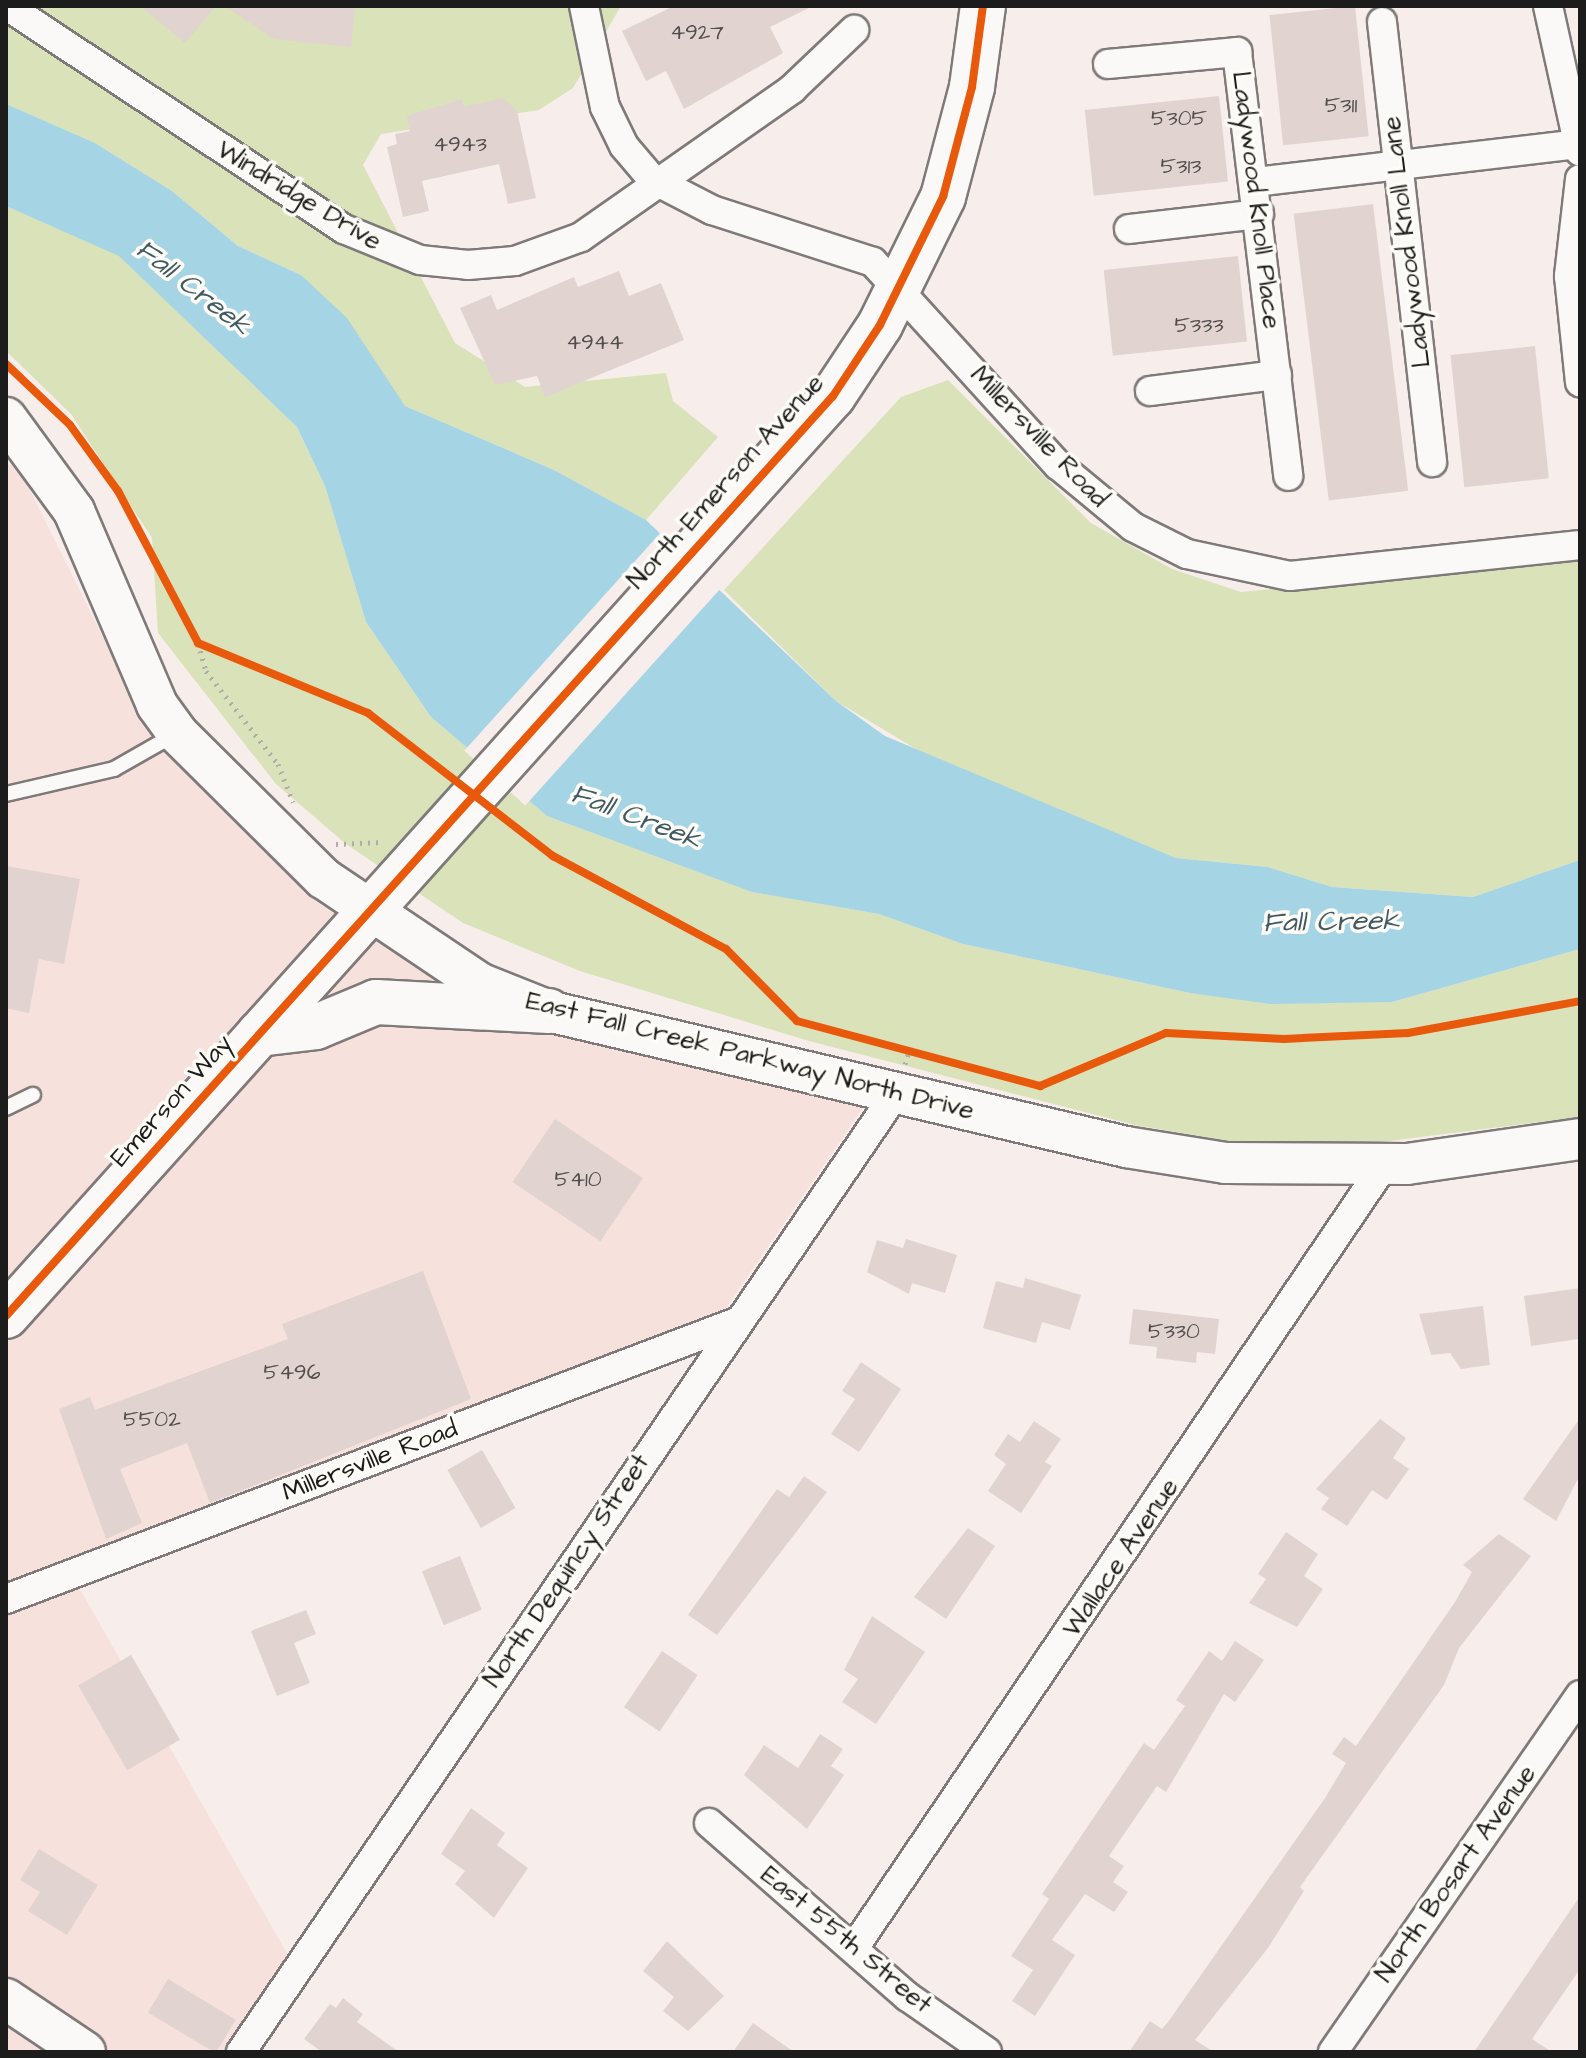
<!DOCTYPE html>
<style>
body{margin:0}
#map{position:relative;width:1586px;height:2058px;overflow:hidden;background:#f7eeeb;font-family:"Architects Daughter",sans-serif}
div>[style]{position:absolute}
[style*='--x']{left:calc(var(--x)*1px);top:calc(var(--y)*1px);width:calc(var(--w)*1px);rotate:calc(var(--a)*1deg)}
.built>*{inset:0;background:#f6e1dd}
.green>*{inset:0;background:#d9e2b9}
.water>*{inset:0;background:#a5d4e5}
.pier>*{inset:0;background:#f7eeeb;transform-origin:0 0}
.building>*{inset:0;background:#e1d3d0;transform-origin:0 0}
.path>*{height:5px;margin-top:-2.5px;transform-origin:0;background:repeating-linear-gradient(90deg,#afadab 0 2px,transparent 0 8px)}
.roads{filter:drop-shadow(2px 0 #7f7a79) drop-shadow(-2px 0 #7f7a79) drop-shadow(0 2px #7f7a79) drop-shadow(0 -2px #7f7a79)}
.lane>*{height:14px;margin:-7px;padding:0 7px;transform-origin:7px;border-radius:7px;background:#faf9f7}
.street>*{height:28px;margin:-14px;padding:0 14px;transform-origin:14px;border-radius:14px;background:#faf9f7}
.secondary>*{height:40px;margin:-20px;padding:0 20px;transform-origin:20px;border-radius:20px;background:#faf9f7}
.primary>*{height:44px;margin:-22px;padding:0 22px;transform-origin:22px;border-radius:22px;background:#faf9f7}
.cycleway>*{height:8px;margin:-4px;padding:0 4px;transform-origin:4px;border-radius:4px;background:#e8590c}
span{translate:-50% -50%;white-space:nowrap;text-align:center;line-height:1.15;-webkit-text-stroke:7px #fdfcf7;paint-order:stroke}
.number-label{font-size:22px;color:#504d4c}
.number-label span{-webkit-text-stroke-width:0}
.street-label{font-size:26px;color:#1c1c1c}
.water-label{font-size:28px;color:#405962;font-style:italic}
.frame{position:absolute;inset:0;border:8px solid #1c1c1c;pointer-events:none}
</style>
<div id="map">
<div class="built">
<i style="clip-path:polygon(17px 464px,137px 706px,311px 898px,441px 984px,865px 1105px,698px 1349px,80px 1589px,289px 1957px,223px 2052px,6px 2052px,6px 465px)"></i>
</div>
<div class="green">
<i style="clip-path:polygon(6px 6px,621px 6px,573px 88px,539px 110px,381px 134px,363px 165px,455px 343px,525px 387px,666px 373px,673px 401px,718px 437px,646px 520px,554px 470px,405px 406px,301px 275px,238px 246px,172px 191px,95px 143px,6px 104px)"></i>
<i style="clip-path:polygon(6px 206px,119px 255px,297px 427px,325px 486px,366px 622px,431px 717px,547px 816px,753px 892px,879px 914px,963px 944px,1190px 993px,1392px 1002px,1580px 949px,1580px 1117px,1333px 1148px,1252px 1145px,1135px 1125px,809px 1041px,580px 971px,463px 923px,346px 844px,276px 784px,158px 633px,152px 538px,71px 414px,6px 351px)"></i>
<i style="clip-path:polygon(948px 380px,1091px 523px,1172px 569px,1241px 592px,1580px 558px,1580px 860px,1473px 897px,1332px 887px,1268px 867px,1176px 858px,936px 761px,836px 701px,724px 590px,901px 397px)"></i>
</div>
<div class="water">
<i style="clip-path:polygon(6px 104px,95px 143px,172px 191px,238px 246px,301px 275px,347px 318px,405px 406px,554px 470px,646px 520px,836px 701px,885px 736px,1176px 858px,1268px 867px,1332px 887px,1473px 897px,1580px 860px,1580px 949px,1392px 1002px,1271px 1004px,1190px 993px,963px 944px,879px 914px,752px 892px,547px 816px,431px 717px,366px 622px,325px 486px,297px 427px,119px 256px,6px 206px)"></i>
</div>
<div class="pier">
<i style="left:663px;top:530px;width:82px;height:297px;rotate:42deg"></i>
</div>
<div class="building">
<i style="clip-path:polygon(140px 6px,216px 6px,185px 43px)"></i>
<i style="clip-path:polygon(225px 6px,355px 6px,351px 47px,274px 39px)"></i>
<i style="clip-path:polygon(674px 6px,813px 6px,770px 27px,783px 53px,684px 109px,666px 71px,646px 81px,622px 31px)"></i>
<i style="left:1355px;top:6px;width:131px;height:86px;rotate:84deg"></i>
<i style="left:1219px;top:96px;width:86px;height:135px;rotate:84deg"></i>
<i style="clip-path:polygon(503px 98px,517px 111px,536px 198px,508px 204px,499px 164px,422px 181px,429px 211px,403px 217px,387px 147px,397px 144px,395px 134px,410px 131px,407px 116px,462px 99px,464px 107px)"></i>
<i style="left:1373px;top:204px;width:289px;height:80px;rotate:83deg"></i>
<i style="left:1238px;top:256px;width:86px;height:135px;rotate:84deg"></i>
<i style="clip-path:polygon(619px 271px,629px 296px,661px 283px,684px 340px,545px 397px,537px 376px,495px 385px,460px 308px,491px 295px,497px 310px,574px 277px,578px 287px)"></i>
<i style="left:1535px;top:346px;width:133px;height:85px;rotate:84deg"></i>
<i style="clip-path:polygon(6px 866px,80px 879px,64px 964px,39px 959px,29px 1013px,6px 1008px)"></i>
<i style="left:555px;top:1119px;width:106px;height:76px;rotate:34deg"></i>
<i style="clip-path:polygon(906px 1239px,957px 1255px,945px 1293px,912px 1283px,909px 1294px,867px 1272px,877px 1240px,903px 1248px)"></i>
<i style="clip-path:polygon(423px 1271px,471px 1399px,210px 1503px,187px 1443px,120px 1469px,142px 1523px,106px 1539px,59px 1409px,90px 1397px,95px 1410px,288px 1339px,282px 1324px)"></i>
<i style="clip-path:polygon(1025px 1278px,1081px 1295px,1070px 1330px,1042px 1322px,1036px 1343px,983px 1328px,996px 1281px,1023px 1288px)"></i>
<i style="clip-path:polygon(1580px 1288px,1578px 1339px,1531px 1346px,1524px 1296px)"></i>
<i style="clip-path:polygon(1483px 1306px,1490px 1365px,1461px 1369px,1450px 1353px,1431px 1355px,1419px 1314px)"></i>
<i style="clip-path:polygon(1133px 1309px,1219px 1319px,1215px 1354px,1197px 1352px,1196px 1363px,1156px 1358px,1157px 1347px,1129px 1344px)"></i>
<i style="clip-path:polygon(861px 1362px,901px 1389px,859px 1452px,831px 1434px,855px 1399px,842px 1391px)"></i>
<i style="clip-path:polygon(1580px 1418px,1580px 1475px,1556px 1521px,1523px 1499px)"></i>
<i style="clip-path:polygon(1380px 1419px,1406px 1438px,1393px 1458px,1409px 1469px,1387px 1500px,1372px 1490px,1347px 1526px,1321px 1509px,1329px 1498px,1316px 1489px)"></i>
<i style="clip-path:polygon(1034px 1421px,1061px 1439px,1045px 1462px,1052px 1466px,1021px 1513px,988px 1491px,1006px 1464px,994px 1455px,1008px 1434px,1020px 1442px)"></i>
<i style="left:482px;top:1450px;width:67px;height:40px;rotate:60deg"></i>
<i style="clip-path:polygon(804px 1476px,827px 1492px,717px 1635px,688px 1615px,777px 1489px,789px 1497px)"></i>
<i style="clip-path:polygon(968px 1528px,995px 1546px,946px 1619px,914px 1597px)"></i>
<i style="clip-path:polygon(1286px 1532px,1318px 1554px,1304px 1576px,1323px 1589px,1297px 1627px,1249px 1603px,1266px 1579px,1258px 1574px)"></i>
<i style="clip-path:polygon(1499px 1534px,1531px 1556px,1459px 1648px,1444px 1685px,1300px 1887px,1304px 1891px,1268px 1948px,1195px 2040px,1214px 2052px,1129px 2052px,1150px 2021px,1162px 2029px,1168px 2022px,1325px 1798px,1346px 1763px,1332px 1754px,1344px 1737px,1356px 1746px,1455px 1602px,1472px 1572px,1463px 1565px)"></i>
<i style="left:460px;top:1556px;width:58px;height:41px;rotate:68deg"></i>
<i style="clip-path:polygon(306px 1610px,316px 1634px,294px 1643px,310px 1683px,277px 1696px,251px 1631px)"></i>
<i style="clip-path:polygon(872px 1616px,925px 1652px,876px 1724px,842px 1702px,858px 1679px,844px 1670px)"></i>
<i style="clip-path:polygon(1235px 1641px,1264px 1660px,1235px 1702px,1224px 1694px,1166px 1792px,1157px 1786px,1109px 1856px,1124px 1866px,1113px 1882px,1128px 1892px,1114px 1912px,1085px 1894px,1052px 1940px,1075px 1955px,1035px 2016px,1012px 2001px,1033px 1970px,1011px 1956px,1049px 1899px,1042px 1894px,1144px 1743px,1154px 1750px,1185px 1706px,1176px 1700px,1209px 1651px,1222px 1661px)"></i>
<i style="left:662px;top:1651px;width:43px;height:68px;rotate:34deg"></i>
<i style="left:131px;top:1655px;width:98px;height:61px;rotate:60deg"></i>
<i style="clip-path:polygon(820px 1734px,843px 1749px,831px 1766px,844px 1775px,807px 1829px,744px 1775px,764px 1745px,798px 1768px)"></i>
<i style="clip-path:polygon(471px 1808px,505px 1833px,497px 1845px,528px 1868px,494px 1918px,455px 1884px,465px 1871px,441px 1854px)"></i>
<i style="clip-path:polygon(39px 1849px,98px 1885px,67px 1935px,28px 1911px,40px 1892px,20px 1880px)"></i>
<i style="clip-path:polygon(1580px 1896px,1580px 1969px,1532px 2039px,1552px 2052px,1474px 2052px)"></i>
<i style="clip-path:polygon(667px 1941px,724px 1996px,688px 2031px,663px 2011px,674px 1997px,643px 1971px)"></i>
<i style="left:168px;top:1979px;width:79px;height:39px;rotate:31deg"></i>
<i style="clip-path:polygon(343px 1998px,363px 2014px,357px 2022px,399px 2052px,322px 2052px,304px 2039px,330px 2004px,336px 2008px)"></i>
<i style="clip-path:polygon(753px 2023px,794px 2052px,733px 2052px)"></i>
</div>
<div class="path">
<i style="--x:198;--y:643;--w:29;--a:74"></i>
<i style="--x:206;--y:671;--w:118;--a:52.3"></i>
<i style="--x:278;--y:764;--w:41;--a:68.5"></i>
<i style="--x:336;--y:844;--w:48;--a:-2.4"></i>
<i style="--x:905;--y:1064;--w:16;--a:-72"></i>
</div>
<div class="roads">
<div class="lane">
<i style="--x:6;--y:794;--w:111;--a:-13"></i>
<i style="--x:114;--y:769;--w:73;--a:-29.7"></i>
<i style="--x:6;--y:1108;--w:30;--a:-26"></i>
</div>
<div class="street">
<i style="--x:7;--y:6;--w:404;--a:33.5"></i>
<i style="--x:344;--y:229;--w:82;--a:22.2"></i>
<i style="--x:420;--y:260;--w:48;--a:5.9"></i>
<i style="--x:468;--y:265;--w:47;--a:-4.9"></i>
<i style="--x:515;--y:261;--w:70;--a:-20"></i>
<i style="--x:581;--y:237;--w:258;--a:-35"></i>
<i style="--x:792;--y:89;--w:86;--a:-43.6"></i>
<i style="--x:584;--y:6;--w:103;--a:78.3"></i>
<i style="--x:605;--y:107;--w:43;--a:64"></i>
<i style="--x:624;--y:146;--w:43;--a:49.7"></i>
<i style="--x:652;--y:179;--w:68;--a:27.3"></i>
<i style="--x:712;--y:210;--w:169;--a:17.9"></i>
<i style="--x:873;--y:262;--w:275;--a:47.7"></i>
<i style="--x:1058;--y:465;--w:97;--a:39.6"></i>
<i style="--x:1133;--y:527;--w:60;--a:26.6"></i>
<i style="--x:1187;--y:554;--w:105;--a:12.1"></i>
<i style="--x:1290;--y:576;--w:292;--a:-6.1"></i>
<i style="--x:1548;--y:6;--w:149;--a:77.6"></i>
<i style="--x:1382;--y:22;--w:443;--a:83.5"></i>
<i style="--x:1108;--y:64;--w:130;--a:-5.3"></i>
<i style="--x:1237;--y:52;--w:427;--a:83.1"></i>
<i style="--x:1580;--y:179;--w:98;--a:96.5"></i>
<i style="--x:1569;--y:276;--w:107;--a:84.1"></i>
<i style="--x:1255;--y:182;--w:326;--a:-6.7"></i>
<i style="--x:1129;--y:229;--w:131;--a:-6.6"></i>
<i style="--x:1150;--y:391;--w:128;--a:-7.2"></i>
<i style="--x:6;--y:1599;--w:779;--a:-20.76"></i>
<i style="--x:709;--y:1823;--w:264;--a:41.2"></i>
<i style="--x:908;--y:1997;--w:96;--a:34.8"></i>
<i style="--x:854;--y:1948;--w:946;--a:-55.91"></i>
<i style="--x:241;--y:2052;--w:1161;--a:-55.67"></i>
<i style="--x:1333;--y:2052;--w:434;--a:-55.3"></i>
</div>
<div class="secondary">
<i style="--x:6;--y:418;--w:115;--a:53.8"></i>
<i style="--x:74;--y:511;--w:211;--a:66.8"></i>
<i style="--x:157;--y:705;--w:34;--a:54"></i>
<i style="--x:177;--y:733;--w:206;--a:44.8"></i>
<i style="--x:323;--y:878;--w:188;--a:33.9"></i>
<i style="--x:479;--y:983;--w:79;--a:21.7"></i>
<i style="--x:552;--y:1012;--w:590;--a:13.23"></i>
<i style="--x:1126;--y:1147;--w:101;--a:9.1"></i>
<i style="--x:1226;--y:1163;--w:181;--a:0.3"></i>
<i style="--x:1407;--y:1164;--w:175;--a:-8.2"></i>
<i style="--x:6;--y:1999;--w:95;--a:33.9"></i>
</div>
<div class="primary">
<i style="--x:259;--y:1034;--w:57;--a:-7"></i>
<i style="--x:316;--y:1027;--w:65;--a:-22.6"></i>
<i style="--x:376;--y:1002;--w:173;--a:3"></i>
<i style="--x:6;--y:1316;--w:1237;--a:-48.05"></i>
<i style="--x:833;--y:396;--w:85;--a:-56.5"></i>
<i style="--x:880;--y:325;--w:143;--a:-63.8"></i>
<i style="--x:943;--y:197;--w:114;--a:-75.2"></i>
<i style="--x:972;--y:87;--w:82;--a:-82.3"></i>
</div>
</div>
<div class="cycleway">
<i style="--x:6;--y:364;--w:88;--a:43.6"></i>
<i style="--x:70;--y:425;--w:82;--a:54"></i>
<i style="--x:118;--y:491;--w:172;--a:62.2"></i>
<i style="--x:198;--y:643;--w:184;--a:22.4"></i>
<i style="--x:368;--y:713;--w:234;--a:37.7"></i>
<i style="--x:553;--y:856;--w:196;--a:28.3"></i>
<i style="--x:726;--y:949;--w:101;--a:45.4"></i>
<i style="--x:797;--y:1021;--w:252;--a:15"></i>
<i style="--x:1040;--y:1086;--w:137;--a:-22.8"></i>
<i style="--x:1166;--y:1033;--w:118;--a:2.9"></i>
<i style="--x:1284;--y:1039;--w:124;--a:-2.8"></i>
<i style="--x:1408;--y:1033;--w:175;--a:-10.5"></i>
<i style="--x:6;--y:1316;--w:1237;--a:-48.05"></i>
<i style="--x:833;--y:396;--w:85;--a:-56.5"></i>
<i style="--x:880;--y:325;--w:143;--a:-63.8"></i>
<i style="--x:943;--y:197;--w:114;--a:-75.2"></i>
<i style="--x:972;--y:87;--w:82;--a:-82.3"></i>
</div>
<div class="number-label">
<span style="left:697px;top:33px">4927</span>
<span style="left:1341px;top:106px">5311</span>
<span style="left:1179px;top:119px">5305</span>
<span style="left:460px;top:145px">4943</span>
<span style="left:1181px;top:167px">5313</span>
<span style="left:1199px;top:326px">5333</span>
<span style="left:595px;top:343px">4944</span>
<span style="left:578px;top:1180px">5410</span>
<span style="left:1174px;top:1332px">5330</span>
<span style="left:292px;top:1373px">5496</span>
<span style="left:152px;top:1420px">5502</span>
</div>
<div class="street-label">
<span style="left:299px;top:196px;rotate:31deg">Windridge Drive</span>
<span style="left:1256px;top:200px;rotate:83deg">Ladywood Knoll Place</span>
<span style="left:1407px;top:242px;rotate:-97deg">Ladywood Knoll Lane</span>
<span style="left:1039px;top:437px;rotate:46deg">Millersville Road</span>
<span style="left:726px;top:482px;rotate:-48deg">North Emerson Avenue</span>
<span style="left:750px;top:1056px;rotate:14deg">East Fall Creek Parkway North Drive</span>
<span style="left:172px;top:1101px;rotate:-48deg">Emerson Way</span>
<span style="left:370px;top:1461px;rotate:-21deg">Millersville Road</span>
<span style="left:1121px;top:1558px;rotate:-56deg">Wallace Avenue</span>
<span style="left:567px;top:1571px;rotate:-56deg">North Dequincy Street</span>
<span style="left:1456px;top:1874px;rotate:-55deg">North Bosart Avenue</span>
<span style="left:846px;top:1940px;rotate:40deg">East 55th Street</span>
</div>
<div class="water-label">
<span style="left:193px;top:288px;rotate:38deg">Fall Creek</span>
<span style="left:636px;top:817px;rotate:21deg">Fall Creek</span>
<span style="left:1331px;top:922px;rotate:-1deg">Fall Creek</span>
</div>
<div class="frame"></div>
</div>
